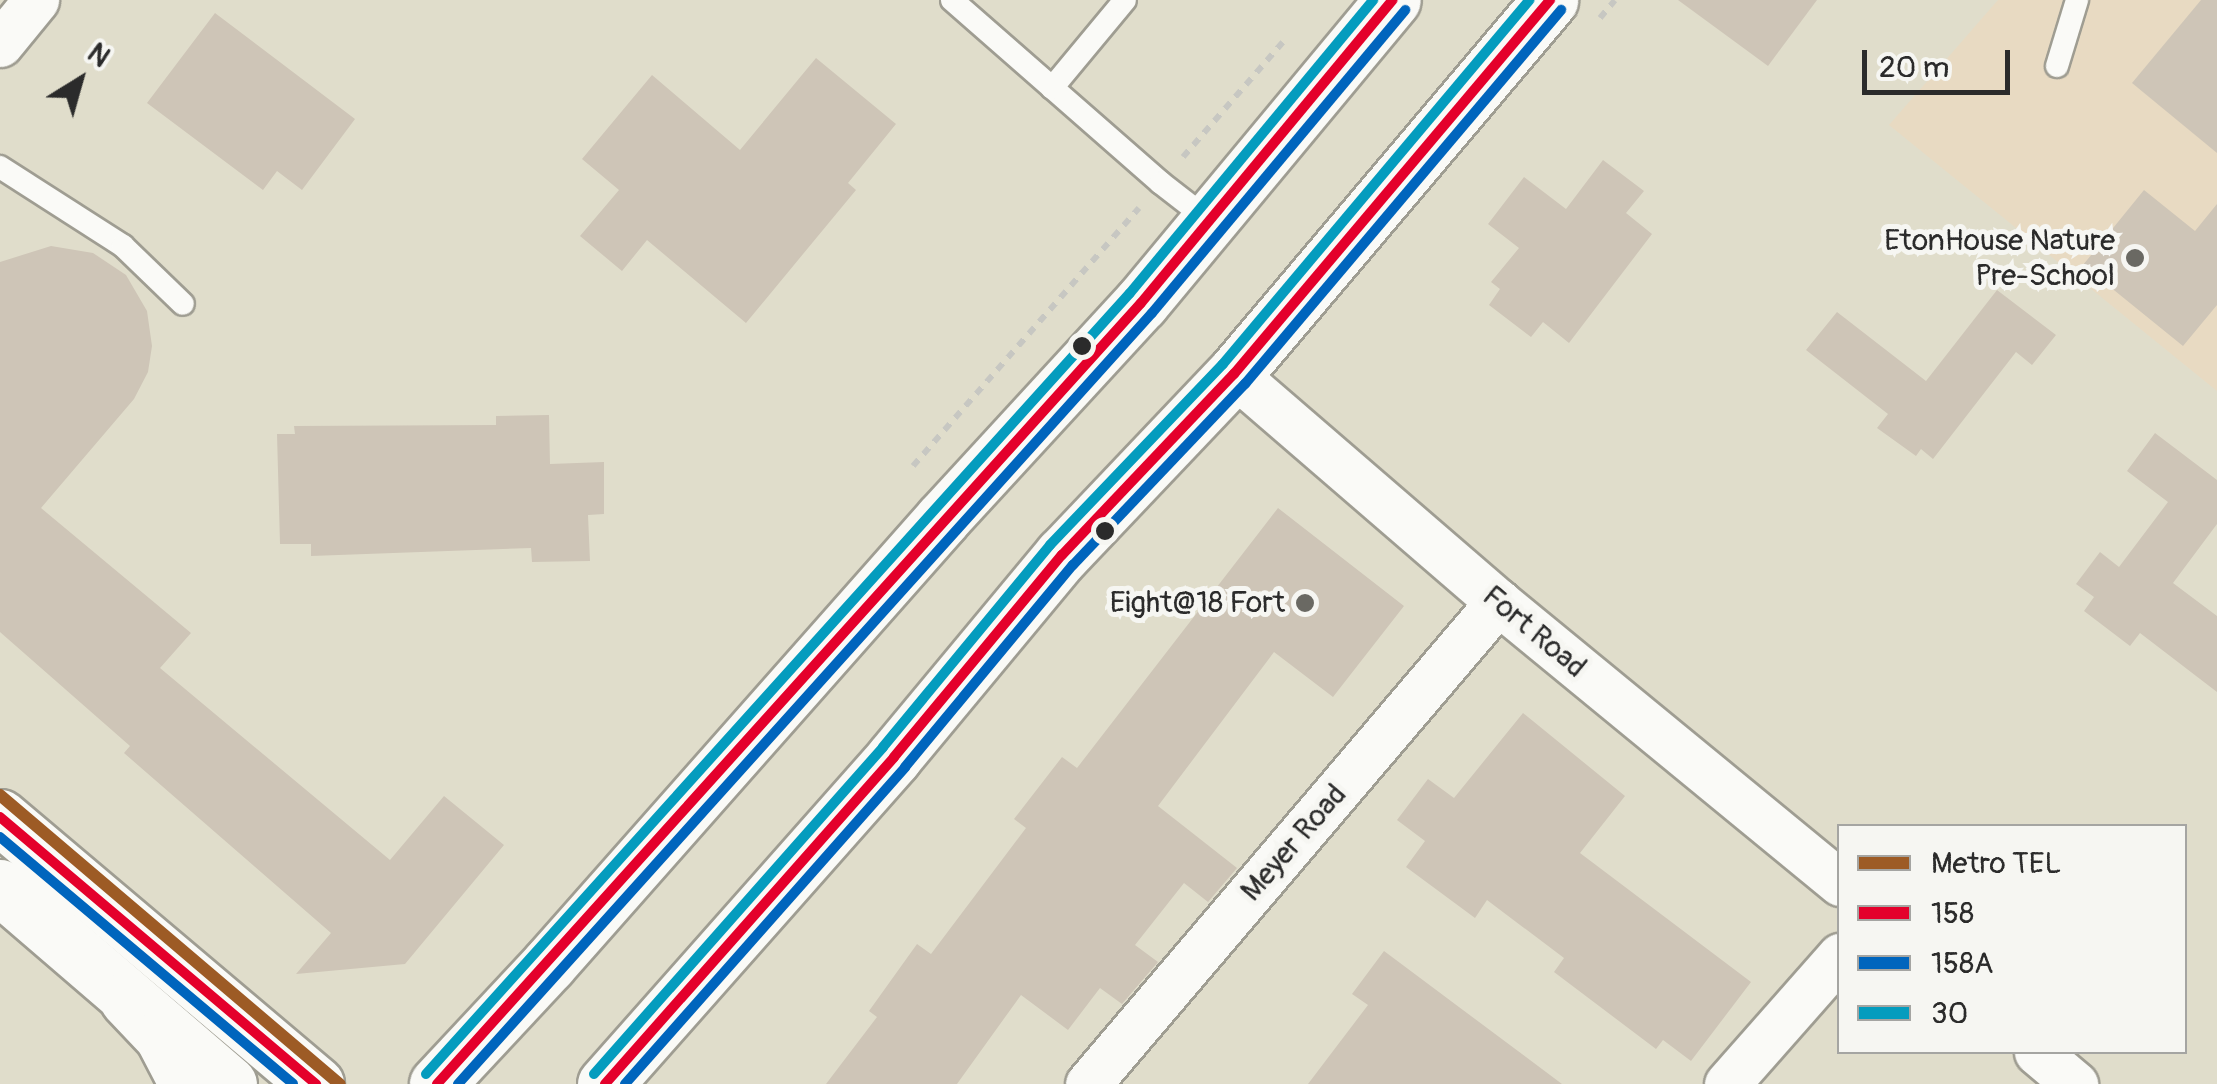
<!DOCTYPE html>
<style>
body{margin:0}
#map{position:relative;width:2217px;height:1084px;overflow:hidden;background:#e0ddcb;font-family:Pangolin,sans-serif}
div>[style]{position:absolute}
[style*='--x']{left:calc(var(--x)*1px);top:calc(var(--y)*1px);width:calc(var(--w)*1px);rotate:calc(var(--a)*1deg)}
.built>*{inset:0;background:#e8dac2}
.building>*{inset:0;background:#cec5b7}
.path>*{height:6px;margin-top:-3px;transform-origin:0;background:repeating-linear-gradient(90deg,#c7c7c2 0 8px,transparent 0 16px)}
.roads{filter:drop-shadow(2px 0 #9f9d92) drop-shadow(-2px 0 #9f9d92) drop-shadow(0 2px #9f9d92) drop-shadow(0 -2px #9f9d92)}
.service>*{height:22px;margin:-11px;padding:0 11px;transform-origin:11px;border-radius:11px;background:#fafaf7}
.minor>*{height:45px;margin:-22.5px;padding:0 22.5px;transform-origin:22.5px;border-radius:22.5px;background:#fafaf7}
.tertiary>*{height:55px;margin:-27.5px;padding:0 27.5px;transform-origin:27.5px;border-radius:27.5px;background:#fafaf7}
.primary>*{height:55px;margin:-27.5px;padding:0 27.5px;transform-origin:27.5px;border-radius:27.5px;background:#fafaf7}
.bus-1>*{height:10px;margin:-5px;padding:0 5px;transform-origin:5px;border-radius:5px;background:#e4002b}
.bus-2>*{height:10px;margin:-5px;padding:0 5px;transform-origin:5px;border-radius:5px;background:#0065bd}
.bus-3>*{height:10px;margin:-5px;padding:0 5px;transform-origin:5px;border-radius:5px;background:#049cbe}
.metro-1>*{height:12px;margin:-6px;padding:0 6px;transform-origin:6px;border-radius:6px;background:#9d5b25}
.dots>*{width:28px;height:28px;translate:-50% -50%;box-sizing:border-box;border:5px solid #f6f6f2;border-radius:50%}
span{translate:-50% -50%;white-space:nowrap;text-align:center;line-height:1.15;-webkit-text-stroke:10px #f6f6f2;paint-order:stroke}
.poi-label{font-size:30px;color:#2b2b2b}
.right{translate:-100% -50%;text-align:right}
.street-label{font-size:30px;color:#2b2b2b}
.legend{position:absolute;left:1837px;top:824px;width:350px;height:230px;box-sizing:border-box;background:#f6f6f2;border:2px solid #a5a5a2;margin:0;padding:12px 18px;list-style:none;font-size:30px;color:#2b2b2b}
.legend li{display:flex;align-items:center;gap:20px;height:50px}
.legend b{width:50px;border:2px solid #a5a5a2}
.north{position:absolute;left:30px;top:30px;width:100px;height:100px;-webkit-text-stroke:8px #f6f6f2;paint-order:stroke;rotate:37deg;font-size:28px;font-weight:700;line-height:40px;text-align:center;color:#2b2b2b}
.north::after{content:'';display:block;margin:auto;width:35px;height:45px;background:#2b2b2b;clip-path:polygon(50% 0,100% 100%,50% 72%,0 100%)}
.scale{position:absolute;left:1862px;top:50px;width:148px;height:45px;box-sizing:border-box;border:5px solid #2b2b2b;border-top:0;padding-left:12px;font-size:30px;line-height:35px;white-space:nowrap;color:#2b2b2b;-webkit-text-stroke:8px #f6f6f2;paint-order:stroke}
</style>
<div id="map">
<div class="built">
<i style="clip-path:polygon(1998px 0,2217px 0,2217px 391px,1889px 125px)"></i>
</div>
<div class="building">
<i style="clip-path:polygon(1678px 0,1817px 0,1768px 66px)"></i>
<i style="clip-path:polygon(2201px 0,2217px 0,2217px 153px,2132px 83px)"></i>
<i style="clip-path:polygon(215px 13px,355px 119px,302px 190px,277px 171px,263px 190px,147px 103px)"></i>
<i style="clip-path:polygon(816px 58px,896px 124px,848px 183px,856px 190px,746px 323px,647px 240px,622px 271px,580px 236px,619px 190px,582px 159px,652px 75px,740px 150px)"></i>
<i style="clip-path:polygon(1603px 160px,1644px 191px,1626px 213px,1652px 234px,1569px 343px,1543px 322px,1531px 337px,1489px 305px,1500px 289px,1491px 282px,1519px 248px,1488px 224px,1524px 177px,1566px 209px)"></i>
<i style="clip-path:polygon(2144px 190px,2195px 231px,2217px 204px,2217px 305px,2183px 346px,2083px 265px)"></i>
<i style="clip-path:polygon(51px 246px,93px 253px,126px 275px,147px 311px,152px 346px,148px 372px,134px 399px,41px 508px,191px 633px,160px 668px,390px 860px,444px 796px,504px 845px,405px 964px,296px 974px,331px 933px,124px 753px,130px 746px,0 632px,0 262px)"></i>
<i style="clip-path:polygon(1997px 290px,2056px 335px,2032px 365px,2016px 352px,1933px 459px,1921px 449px,1916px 456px,1877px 428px,1888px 414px,1806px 350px,1837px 312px,1926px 381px)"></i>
<i style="clip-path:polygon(549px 415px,550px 464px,604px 462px,604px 514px,588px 515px,590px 561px,532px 562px,531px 548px,311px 556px,311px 544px,280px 544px,277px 434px,295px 434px,294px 426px,496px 425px,496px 416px)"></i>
<i style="clip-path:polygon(2155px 433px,2217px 480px,2217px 524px,2173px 583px,2217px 616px,2217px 692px,2140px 633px,2130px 646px,2084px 611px,2094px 597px,2076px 584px,2100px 552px,2119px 567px,2168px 502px,2127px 471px)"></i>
<i style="clip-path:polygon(1278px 508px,1404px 606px,1333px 697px,1274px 652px,1158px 806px,1237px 868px,1208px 902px,1184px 883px,1135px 945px,1158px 962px,1122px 1004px,1100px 988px,1068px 1030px,1021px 995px,957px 1084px,826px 1084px,877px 1017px,869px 1011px,917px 944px,931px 954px,1026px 828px,1014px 819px,1062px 757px,1077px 768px)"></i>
<i style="clip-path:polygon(1523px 713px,1625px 796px,1580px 853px,1751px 982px,1691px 1061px,1663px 1040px,1656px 1049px,1554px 972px,1564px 958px,1487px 900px,1475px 918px,1406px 867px,1425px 841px,1397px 820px,1428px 779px,1454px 798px)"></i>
<i style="clip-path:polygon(1384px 951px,1562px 1084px,1308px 1084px,1368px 1005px,1352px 994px)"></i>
</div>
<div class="path">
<i style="--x:1600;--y:18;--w:23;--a:-50"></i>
<i style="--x:1183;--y:157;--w:152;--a:-49"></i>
<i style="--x:913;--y:466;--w:343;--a:-48.8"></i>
</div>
<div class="roads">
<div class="service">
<i style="--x:952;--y:0;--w:278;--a:41.2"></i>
<i style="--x:1161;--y:183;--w:62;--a:37.8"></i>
<i style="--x:2057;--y:66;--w:69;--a:-73.1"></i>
<i style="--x:1052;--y:88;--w:114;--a:-50.3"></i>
<i style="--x:0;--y:167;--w:146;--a:32.7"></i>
<i style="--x:123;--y:246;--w:83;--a:44"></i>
</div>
<div class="minor">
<i style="--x:0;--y:44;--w:57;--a:-50.7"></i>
<i style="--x:1234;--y:374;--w:349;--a:40.8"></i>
<i style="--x:1498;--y:602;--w:443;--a:39.4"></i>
<i style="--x:2037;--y:1052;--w:50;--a:40.1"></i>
<i style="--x:1088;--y:1084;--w:633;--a:-49.61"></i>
<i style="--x:1727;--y:1084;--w:171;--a:-48.6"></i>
</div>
<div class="tertiary">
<i style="--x:0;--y:817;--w:414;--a:40.2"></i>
<i style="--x:0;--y:887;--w:302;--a:40.7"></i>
</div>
<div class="primary">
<i style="--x:127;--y:999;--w:51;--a:46.6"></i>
<i style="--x:162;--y:1036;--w:54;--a:62.5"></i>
<i style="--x:437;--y:1084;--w:163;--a:-47"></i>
<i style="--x:548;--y:965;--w:597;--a:-48.53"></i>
<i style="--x:943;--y:518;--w:292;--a:-47.4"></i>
<i style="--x:1141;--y:303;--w:394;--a:-50.3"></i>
<i style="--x:605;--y:1084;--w:436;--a:-48.5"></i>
<i style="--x:894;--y:757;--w:263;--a:-50.3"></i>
<i style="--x:1062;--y:555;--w:250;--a:-46.5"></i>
<i style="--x:1234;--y:374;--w:490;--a:-49.8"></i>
</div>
</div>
<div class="bus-1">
<i style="--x:0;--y:817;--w:414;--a:40.2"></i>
<i style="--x:437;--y:1084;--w:1051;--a:-47.97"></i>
<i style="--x:1141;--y:303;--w:394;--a:-50.3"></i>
<i style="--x:605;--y:1084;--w:436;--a:-48.5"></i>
<i style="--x:894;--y:757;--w:263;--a:-50.3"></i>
<i style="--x:1062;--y:555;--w:250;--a:-46.5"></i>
<i style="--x:1234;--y:374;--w:490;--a:-49.8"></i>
</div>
<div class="bus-2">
<i style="--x:0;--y:837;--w:383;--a:40.1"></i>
<i style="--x:458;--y:1084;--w:1037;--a:-48.01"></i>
<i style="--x:1152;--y:313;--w:395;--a:-50.1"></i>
<i style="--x:625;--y:1084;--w:423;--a:-48.5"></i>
<i style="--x:905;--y:767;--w:263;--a:-50.3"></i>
<i style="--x:1073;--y:565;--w:250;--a:-46.5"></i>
<i style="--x:1245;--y:384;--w:490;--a:-49.8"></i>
</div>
<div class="bus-3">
<i style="--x:426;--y:1074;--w:1051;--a:-47.97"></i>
<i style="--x:1130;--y:293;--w:381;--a:-50.3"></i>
<i style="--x:594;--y:1074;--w:436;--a:-48.5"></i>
<i style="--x:883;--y:747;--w:262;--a:-50.4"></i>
<i style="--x:1050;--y:545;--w:250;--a:-46.3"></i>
<i style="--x:1223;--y:364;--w:476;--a:-49.9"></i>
</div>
<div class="metro-1">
<i style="--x:0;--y:795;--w:446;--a:40.4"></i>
</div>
<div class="dots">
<i style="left:2135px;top:258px;background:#6a6963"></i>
<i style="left:1082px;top:346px;background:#2b2b2b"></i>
<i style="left:1105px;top:531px;background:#2b2b2b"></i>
<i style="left:1305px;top:603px;background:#6a6963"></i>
</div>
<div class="poi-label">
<span class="right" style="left:2115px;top:258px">EtonHouse Nature<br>Pre-School</span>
<span class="right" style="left:1285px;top:603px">Eight@18 Fort</span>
</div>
<div class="street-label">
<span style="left:1534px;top:632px;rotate:40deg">Fort Road</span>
<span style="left:1294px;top:843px;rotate:-49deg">Meyer Road</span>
</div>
<ul class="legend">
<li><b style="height:12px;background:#9d5b25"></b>Metro TEL</li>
<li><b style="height:12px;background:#e4002b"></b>158</li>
<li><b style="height:12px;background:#0065bd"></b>158A</li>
<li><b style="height:12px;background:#049cbe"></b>30</li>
</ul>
<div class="north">N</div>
<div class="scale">20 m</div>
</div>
